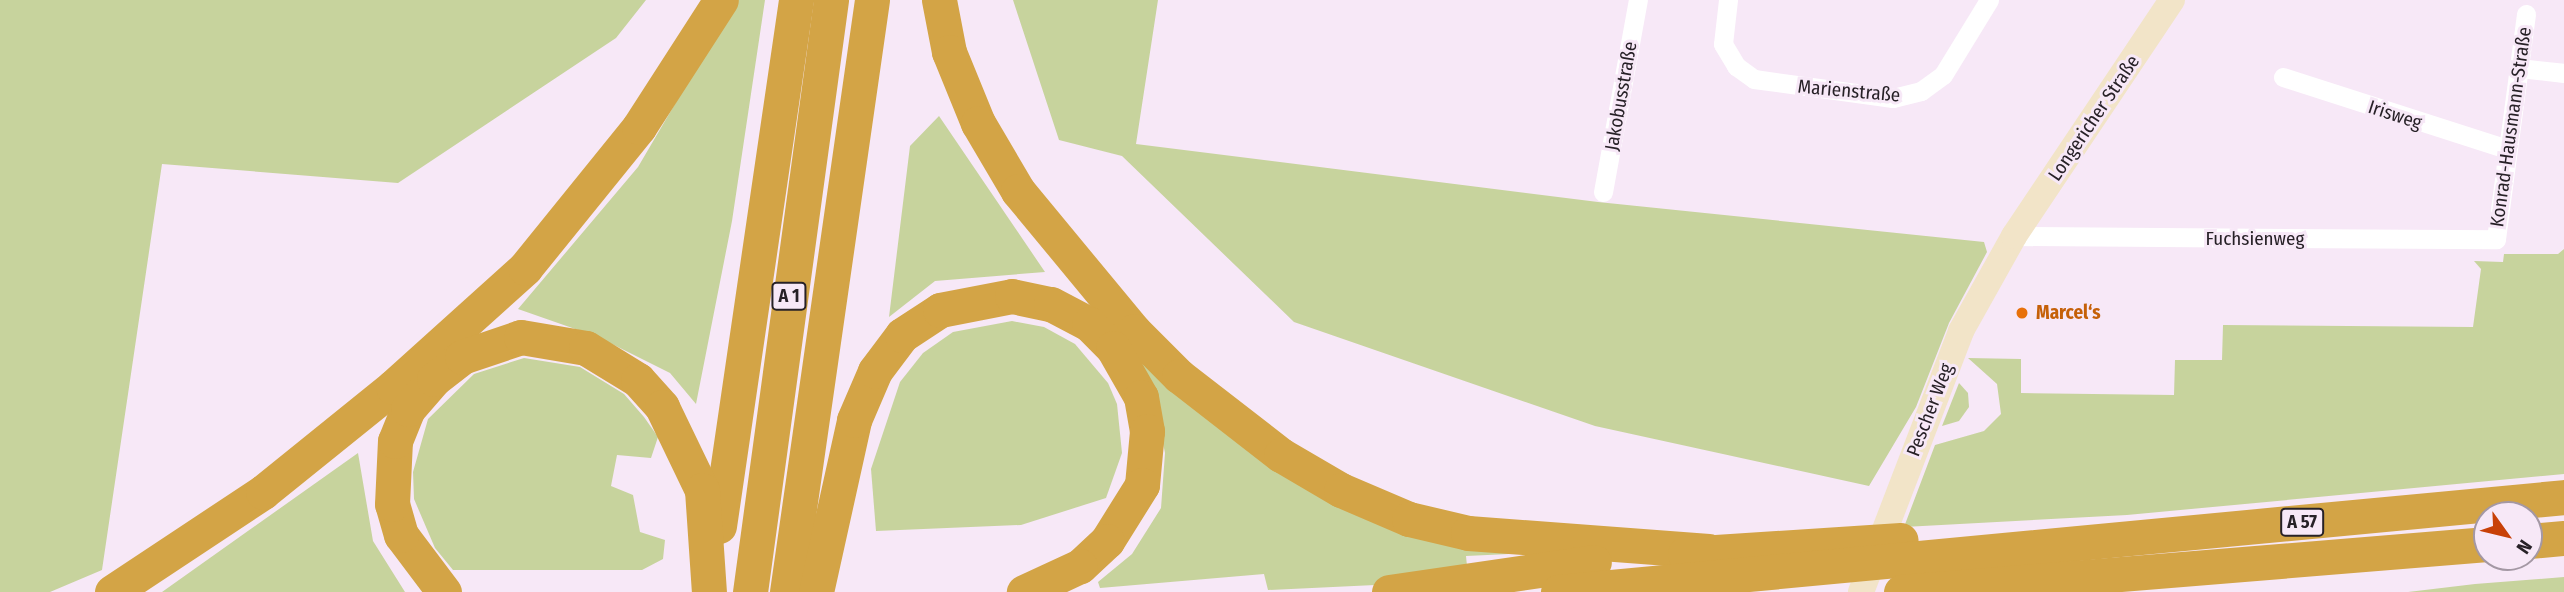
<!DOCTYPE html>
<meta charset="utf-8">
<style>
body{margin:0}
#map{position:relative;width:2564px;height:592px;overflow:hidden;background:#f7e8f7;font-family:"Fira Sans Condensed",sans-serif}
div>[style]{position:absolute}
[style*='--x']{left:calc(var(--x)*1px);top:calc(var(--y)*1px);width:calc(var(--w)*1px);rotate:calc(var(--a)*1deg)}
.green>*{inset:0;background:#c7d39d}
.street>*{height:19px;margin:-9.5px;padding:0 9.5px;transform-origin:9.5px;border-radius:9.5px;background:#fff}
.secondary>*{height:26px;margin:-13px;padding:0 13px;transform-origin:13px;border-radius:13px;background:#f2e4c8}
.highway>*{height:35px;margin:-17.5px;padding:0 17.5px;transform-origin:17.5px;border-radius:17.5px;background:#d3a446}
.dots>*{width:19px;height:19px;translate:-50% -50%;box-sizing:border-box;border:4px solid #f7e8f7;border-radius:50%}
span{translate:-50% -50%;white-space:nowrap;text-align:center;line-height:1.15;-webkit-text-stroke:6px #f7e8f7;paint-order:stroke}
.shield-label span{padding:2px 5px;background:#f7e8f7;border:2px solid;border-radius:5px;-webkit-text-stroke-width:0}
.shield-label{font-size:18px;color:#272127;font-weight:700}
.street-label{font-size:19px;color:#272127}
.food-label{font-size:19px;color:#c56008;font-weight:700}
.left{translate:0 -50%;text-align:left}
.north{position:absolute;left:2473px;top:501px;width:70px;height:70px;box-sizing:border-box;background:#f7e8f7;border:2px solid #a498a4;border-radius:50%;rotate:124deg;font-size:19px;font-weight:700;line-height:28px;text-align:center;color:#272127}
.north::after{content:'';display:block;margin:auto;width:24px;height:32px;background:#c84108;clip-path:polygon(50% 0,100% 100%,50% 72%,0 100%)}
</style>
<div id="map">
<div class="green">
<i style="clip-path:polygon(0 0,646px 0,616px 38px,398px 183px,162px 164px,102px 570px,50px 592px,0 592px)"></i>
<i style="clip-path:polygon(736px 0,765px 0,732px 221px,696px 404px,670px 373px,598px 337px,518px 309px,638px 167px)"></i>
<i style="clip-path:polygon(1013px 0,1158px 0,1136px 144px,1598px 202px,1984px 242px,1987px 252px,1949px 323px,1916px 407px,1869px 486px,1595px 426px,1294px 322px,1122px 156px,1059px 140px)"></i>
<i style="clip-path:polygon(939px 116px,1045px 272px,935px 281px,889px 317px,910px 146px)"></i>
<i style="clip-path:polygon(2564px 249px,2564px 474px,2127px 515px,1904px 527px,1935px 445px,1984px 431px,2001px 414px,1997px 384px,1968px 358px,2021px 359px,2021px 393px,2174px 395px,2175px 360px,2222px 360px,2223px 325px,2473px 327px,2481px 269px,2474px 261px,2503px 262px,2504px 254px,2558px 254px)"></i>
<i style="clip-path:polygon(1012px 321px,1044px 327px,1075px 344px,1108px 383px,1117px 404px,1122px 453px,1106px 498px,1021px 525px,876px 531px,871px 469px,900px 382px,923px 353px,953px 332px)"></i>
<i style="clip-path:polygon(1123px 341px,1216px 422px,1513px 549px,1509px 554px,1466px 556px,1468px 576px,1375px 585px,1268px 590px,1264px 574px,1100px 588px,1098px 582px,1132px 554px,1161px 508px,1165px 453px,1152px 388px)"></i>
<i style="clip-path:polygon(524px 358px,580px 367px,624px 394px,644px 417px,658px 437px,651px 458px,617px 455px,611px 486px,633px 495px,640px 532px,665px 540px,663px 559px,642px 570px,453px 570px,435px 548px,414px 499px,413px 472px,428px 419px,474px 374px)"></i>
<i style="clip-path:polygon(1959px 383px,1968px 393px,1969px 407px,1959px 421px,1942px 426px)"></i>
<i style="clip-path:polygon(358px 453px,373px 541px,405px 592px,162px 592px)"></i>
<i style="clip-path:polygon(2564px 577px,2564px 592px,2408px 592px,2475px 584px)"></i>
</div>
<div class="street">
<i style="--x:1728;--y:0;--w:44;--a:96.5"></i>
<i style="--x:1723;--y:44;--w:26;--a:59"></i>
<i style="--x:1736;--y:66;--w:22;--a:36"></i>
<i style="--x:1754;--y:79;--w:140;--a:7.8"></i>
<i style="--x:1893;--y:98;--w:29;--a:-14"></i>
<i style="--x:1921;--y:91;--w:27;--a:-36"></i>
<i style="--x:1943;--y:75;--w:88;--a:-58.5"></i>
<i style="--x:2519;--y:68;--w:45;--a:6.3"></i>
<i style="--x:2283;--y:77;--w:235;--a:17.8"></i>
<i style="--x:1603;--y:192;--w:195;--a:-79.7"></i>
<i style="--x:2014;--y:236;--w:482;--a:0.4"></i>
<i style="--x:2496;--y:239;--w:227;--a:-82.4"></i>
</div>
<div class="secondary">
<i style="--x:1861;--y:592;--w:280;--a:-69"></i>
<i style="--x:1961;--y:331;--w:109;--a:-60.8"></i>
<i style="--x:2014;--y:236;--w:284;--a:-56.2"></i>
</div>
<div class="highway">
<i style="--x:939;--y:0;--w:53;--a:79.1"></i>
<i style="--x:949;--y:52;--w:77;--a:67.8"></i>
<i style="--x:978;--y:123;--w:79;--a:59.5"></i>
<i style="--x:1018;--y:191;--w:182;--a:50.4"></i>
<i style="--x:1134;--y:331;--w:64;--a:45"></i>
<i style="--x:1179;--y:376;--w:129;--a:37.8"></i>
<i style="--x:1281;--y:455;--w:69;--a:30.3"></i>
<i style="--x:1341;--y:490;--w:74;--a:23.1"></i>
<i style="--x:1409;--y:519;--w:61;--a:13.3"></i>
<i style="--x:1468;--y:533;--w:241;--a:4.3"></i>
<i style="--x:719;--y:526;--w:532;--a:-81.67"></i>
<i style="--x:2529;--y:541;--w:35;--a:-5"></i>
<i style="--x:1685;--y:554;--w:216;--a:-3.7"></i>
<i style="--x:112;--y:592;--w:181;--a:-33.5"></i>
<i style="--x:263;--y:492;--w:167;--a:-38.9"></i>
<i style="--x:393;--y:387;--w:178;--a:-42"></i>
<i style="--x:525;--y:268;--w:181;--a:-51"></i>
<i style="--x:639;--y:127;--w:151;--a:-57.2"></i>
<i style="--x:444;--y:592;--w:71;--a:-127"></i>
<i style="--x:401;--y:535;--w:32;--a:-106"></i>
<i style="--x:392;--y:504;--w:63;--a:-87.3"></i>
<i style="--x:395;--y:441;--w:35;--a:-68"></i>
<i style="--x:408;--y:409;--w:40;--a:-49"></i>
<i style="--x:434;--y:379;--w:36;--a:-38"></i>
<i style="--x:462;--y:357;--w:62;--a:-18.7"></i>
<i style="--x:521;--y:337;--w:66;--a:9.6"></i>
<i style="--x:586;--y:348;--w:61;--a:31.6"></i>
<i style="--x:638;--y:380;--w:36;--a:48"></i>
<i style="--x:662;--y:407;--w:92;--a:64.3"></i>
<i style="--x:702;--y:490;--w:102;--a:86.1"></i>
<i style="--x:750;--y:592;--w:598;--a:-82.21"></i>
<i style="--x:787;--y:592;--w:598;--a:-81.83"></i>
<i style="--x:816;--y:592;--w:176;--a:-77.5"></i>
<i style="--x:854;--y:420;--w:53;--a:-66.8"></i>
<i style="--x:875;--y:371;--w:45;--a:-53.1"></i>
<i style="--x:902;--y:335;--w:45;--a:-33.3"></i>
<i style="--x:940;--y:310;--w:73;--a:-11"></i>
<i style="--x:1012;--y:296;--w:40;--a:12"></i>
<i style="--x:1051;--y:304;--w:43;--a:27.8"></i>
<i style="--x:1089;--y:324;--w:34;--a:45"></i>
<i style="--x:1113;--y:348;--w:56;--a:60.3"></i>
<i style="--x:1141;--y:397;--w:35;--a:80"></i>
<i style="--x:1147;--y:431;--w:54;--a:95.3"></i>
<i style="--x:1142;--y:485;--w:66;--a:122"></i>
<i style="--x:1107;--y:541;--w:37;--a:137"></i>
<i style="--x:1080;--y:566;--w:62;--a:155.1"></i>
<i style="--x:1389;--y:592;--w:207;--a:-8.3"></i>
<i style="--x:1558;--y:592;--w:1010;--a:-5.39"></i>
<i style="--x:1901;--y:592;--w:588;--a:-4.68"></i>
</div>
<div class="dots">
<i style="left:2022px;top:313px;background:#e8710a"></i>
</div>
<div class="shield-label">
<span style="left:789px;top:296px">A 1</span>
<span style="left:2302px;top:522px">A 57</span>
</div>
<div class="street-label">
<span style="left:1849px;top:91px;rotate:5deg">Marienstraße</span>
<span style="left:1621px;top:96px;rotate:-80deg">Jakobusstraße</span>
<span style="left:2395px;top:115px;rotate:18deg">Irisweg</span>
<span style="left:2094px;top:118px;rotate:-56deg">Longericher Straße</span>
<span style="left:2511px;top:127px;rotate:-82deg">Konrad-Hausmann-Straße</span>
<span style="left:2255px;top:239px">Fuchsienweg</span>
<span style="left:1930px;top:410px;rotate:-69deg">Pescher Weg</span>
</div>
<div class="food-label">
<span class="left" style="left:2036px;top:313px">Marcel‘s</span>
</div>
<div class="north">N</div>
</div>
